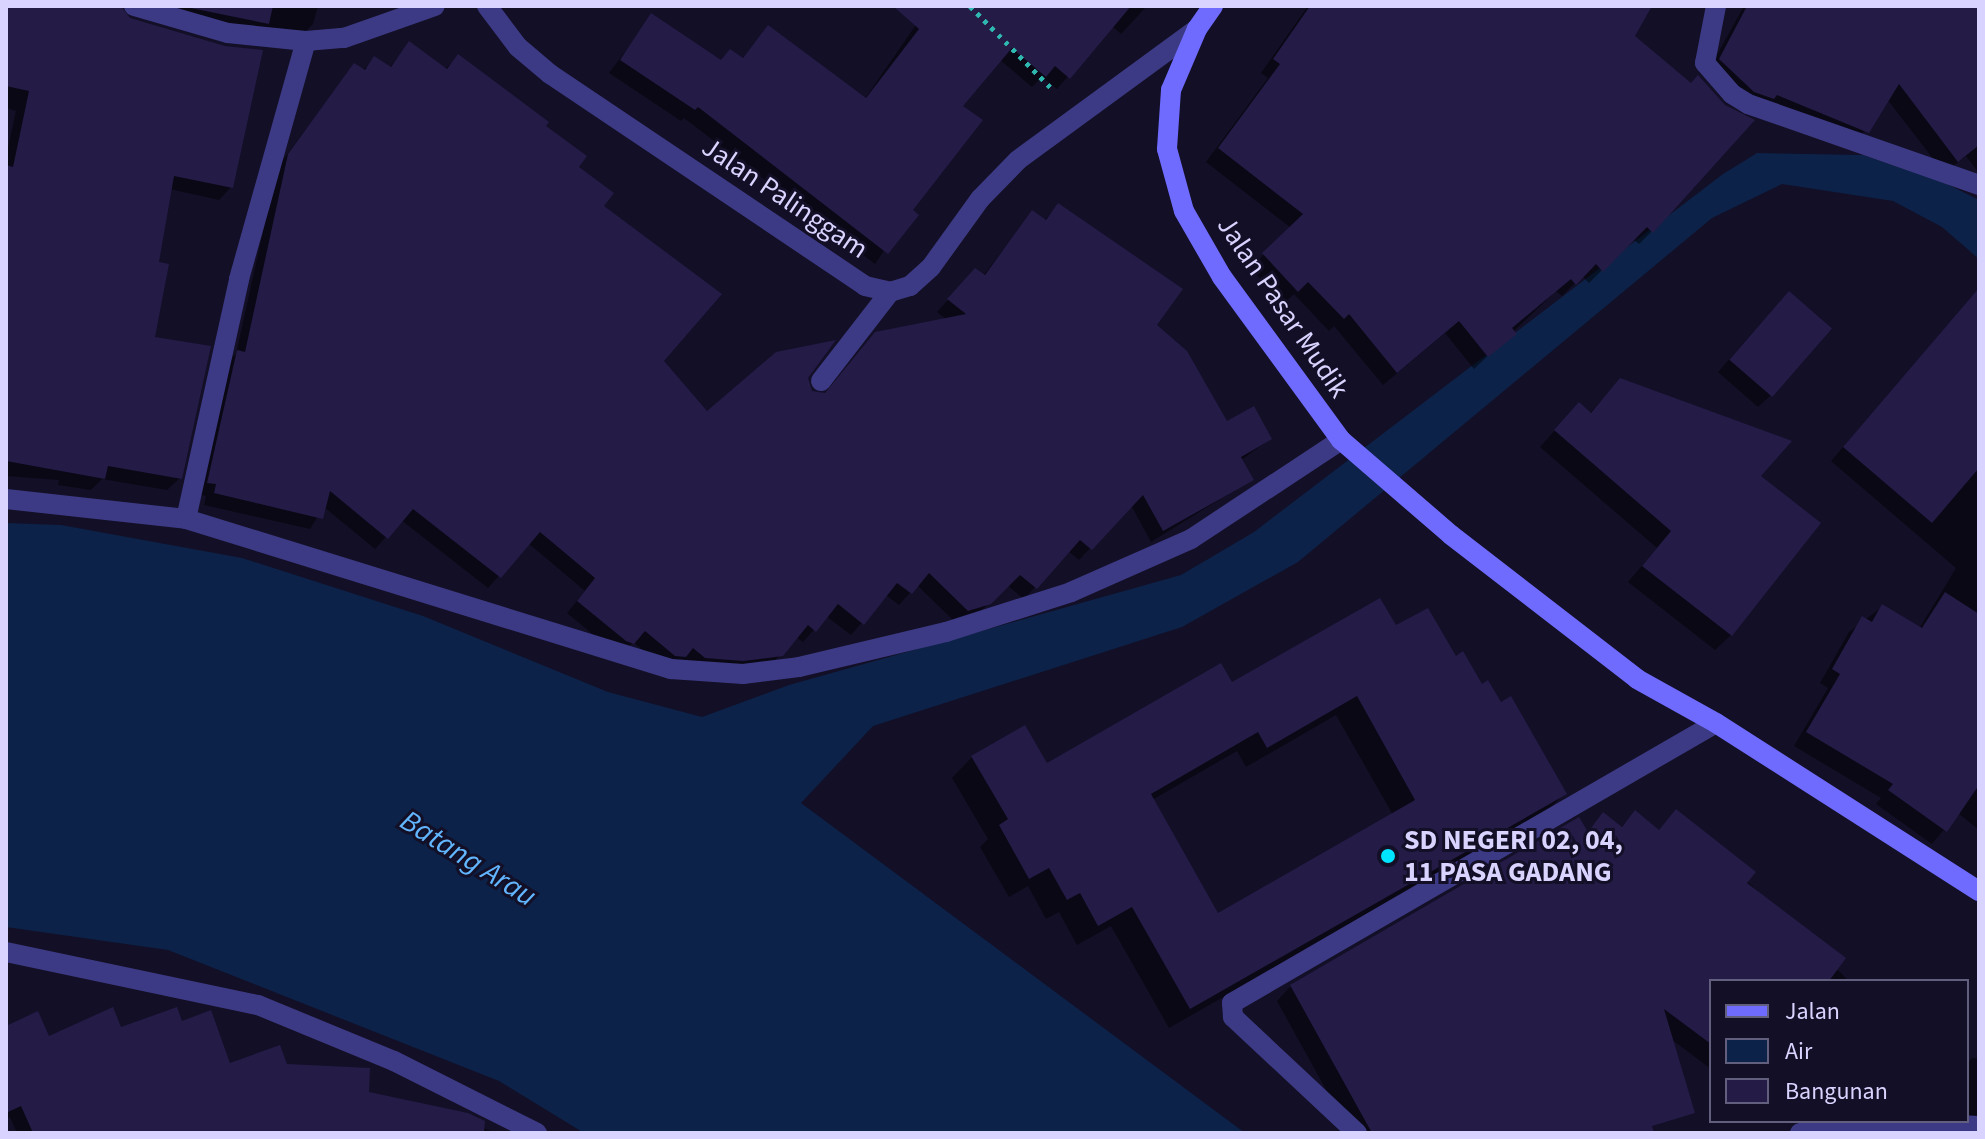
<!DOCTYPE html>
<style>
body{margin:0}
#map{position:relative;width:1985px;height:1139px;overflow:hidden;background:#130f26;font-family:"Source Sans 3",sans-serif}
div>[style]{position:absolute}
[style*='--x']{left:calc(var(--x)*1px);top:calc(var(--y)*1px);width:calc(var(--w)*1px);rotate:calc(var(--a)*1deg)}
.water>*{inset:0;background:#0c2248}
.shadow>*{inset:0;background:#0007}
.building>*{inset:0;background:#241b47;transform-origin:0 0}
.path>*{height:5px;margin-top:-2.5px;transform-origin:0;background:repeating-linear-gradient(90deg,#2fb8b0 0 4px,transparent 0 10px)}
.minor>*{height:20px;margin:-10px;padding:0 10px;transform-origin:10px;border-radius:10px;background:#3d3a85}
.secondary>*{height:20px;margin:-10px;padding:0 10px;transform-origin:10px;border-radius:10px;background:#6f6bff}
.dots>*{width:22px;height:22px;translate:-50% -50%;box-sizing:border-box;border:4px solid #130f26;border-radius:50%}
span{translate:-50% -50%;white-space:nowrap;text-align:center;line-height:1.15;-webkit-text-stroke:6px #130f26;paint-order:stroke}
.street-label{font-size:28px;color:#d9d4ff}
.poi-label{font-size:28px;color:#d9d4ff;font-weight:700}
.left{translate:0 -50%;text-align:left}
.water-label{font-size:30px;color:#62b6ff;font-style:italic}
.frame{position:absolute;inset:0;border:8px solid #d9d4ff;pointer-events:none}
.legend{position:absolute;left:1709px;top:979px;width:260px;height:144px;box-sizing:border-box;background:#130f26;border:2px solid #625e7d;margin:0;padding:10px 14px;list-style:none;font-size:24px;color:#d9d4ff}
.legend li{display:flex;align-items:center;gap:16px;height:40px}
.legend b{width:40px;border:2px solid #625e7d}
</style>
<div id="map">
<div class="water">
<i style="clip-path:polygon(1757px 153px,1863px 155px,1945px 183px,1979px 200px,1979px 259px,1942px 227px,1893px 201px,1782px 184px,1712px 218px,1298px 562px,1182px 627px,873px 726px,801px 803px,1245px 1133px,584px 1133px,499px 1081px,168px 950px,6px 927px,6px 523px,61px 525px,242px 558px,423px 616px,608px 692px,702px 717px,789px 685px,1181px 575px,1254px 532px,1723px 174px)"></i>
</div>
<div class="shadow">
<i style="clip-path:polygon(6px 6px,121px 6px,231px 187px,219px 200px,170px 189px,157px 264px,152px 338px,180px 478px,167px 490px,102px 479px,91px 490px,58px 485px,59px 480px,6px 476px,6px 157px,16px 111px,6px 108px)"></i>
<i style="clip-path:polygon(127px 6px,318px 6px,313px 24px,300px 37px,254px 36px)"></i>
<i style="clip-path:polygon(929px 6px,1147px 6px,1121px 34px,1112px 26px,1057px 89px,1042px 77px,1032px 87px,999px 59px,960px 106px,911px 211px,875px 264px,684px 118px,681px 121px,609px 73px,652px 16px,719px 62px,741px 60px,768px 27px,864px 100px)"></i>
<i style="clip-path:polygon(1308px 6px,1650px 6px,1633px 37px,1652px 231px,1639px 244px,1633px 239px,1589px 283px,1582px 276px,1562px 296px,1556px 291px,1474px 369px,1445px 333px,1383px 385px,1334px 326px,1329px 331px,1294px 294px,1284px 303px,1250px 268px,1291px 228px,1206px 162px,1268px 78px,1261px 73px)"></i>
<i style="clip-path:polygon(1744px 6px,1979px 6px,1979px 173px,1966px 156px,1944px 173px,1887px 99px,1854px 145px,1707px 73px)"></i>
<i style="clip-path:polygon(410px 43px,445px 69px,458px 57px,544px 126px,601px 207px,662px 361px,707px 414px,806px 378px,811px 392px,824px 395px,947px 320px,937px 312px,964px 282px,983px 276px,1032px 212px,1044px 221px,1058px 205px,1226px 424px,1270px 439px,1240px 461px,1251px 480px,1151px 542px,1131px 505px,1079px 560px,1068px 551px,1024px 599px,1007px 585px,977px 615px,955px 622px,917px 585px,899px 605px,886px 595px,851px 635px,826px 616px,803px 642px,796px 637px,769px 667px,693px 669px,681px 659px,672px 668px,663px 667px,633px 642px,621px 655px,614px 652px,567px 613px,585px 591px,528px 543px,488px 588px,401px 520px,375px 549px,324px 507px,310px 529px,204px 505px,206px 496px,197px 494px,225px 364px,236px 354px,277px 168px,354px 65px,362px 71px,375px 59px,389px 68px)"></i>
<i style="clip-path:polygon(1777px 305px,1770px 396px,1758px 407px,1718px 372px)"></i>
<i style="clip-path:polygon(1948px 325px,1979px 328px,1979px 830px,1958px 813px,1932px 844px,1876px 804px,1881px 798px,1794px 746px,1828px 688px,1820px 683px,1849px 632px,1882px 607px,1919px 629px,1956px 568px,1831px 461px)"></i>
<i style="clip-path:polygon(1620px 381px,1758px 477px,1731px 635px,1715px 650px,1628px 582px,1657px 548px,1540px 447px,1564px 420px,1589px 414px)"></i>
<i style="clip-path:polygon(evenodd,1396px 628px,1455px 658px,1481px 687px,1564px 794px,1544px 814px,1169px 1028px,1111px 926px,1077px 945px,1059px 912px,1046px 919px,1028px 886px,1009px 897px,980px 847px,988px 839px,952px 778px,972px 757px,1046px 765px,1231px 685px,1396px 628px,1336px 715px,1393px 815px,1217px 915px,1152px 800px,1237px 751px,1246px 767px,1336px 715px)"></i>
<i style="clip-path:polygon(1676px 812px,1849px 981px,1711px 981px,1711px 1069px,1671px 1039px,1591px 1133px,1350px 1133px,1277px 1001px,1291px 986px,1586px 833px,1604px 815px,1620px 828px,1635px 813px,1658px 831px)"></i>
<i style="clip-path:polygon(181px 1024px,229px 1065px,285px 1066px,498px 1133px,17px 1133px,10px 1117px,6px 1119px,6px 1028px,48px 1038px)"></i>
<i style="clip-path:polygon(1972px 1058px,1979px 1058px,1979px 1133px,1967px 1121px,1967px 1063px)"></i>
</div>
<div class="building">
<i style="clip-path:polygon(6px 6px,121px 6px,130px 18px,225px 46px,263px 50px,233px 188px,174px 176px,159px 262px,169px 264px,155px 337px,211px 346px,182px 479px,108px 466px,105px 479px,6px 461px,6px 165px,13px 167px,29px 91px,6px 86px)"></i>
<i style="clip-path:polygon(181px 6px,273px 6px,269px 24px)"></i>
<i style="clip-path:polygon(893px 6px,1131px 6px,1070px 79px,1055px 66px,1046px 77px,1012px 48px,963px 106px,983px 120px,913px 210px,919px 215px,888px 254px,698px 107px,695px 110px,620px 60px,651px 13px,721px 60px,730px 49px,743px 58px,768px 25px,866px 98px,919px 29px)"></i>
<i style="clip-path:polygon(1310px 6px,1652px 6px,1635px 36px,1691px 83px,1698px 75px,1725px 105px,1755px 120px,1653px 233px,1647px 227px,1603px 272px,1596px 264px,1576px 285px,1571px 279px,1512px 328px,1517px 334px,1488px 357px,1459px 321px,1397px 373px,1349px 314px,1344px 319px,1308px 282px,1298px 292px,1262px 253px,1303px 214px,1218px 148px,1280px 64px,1273px 59px)"></i>
<i style="clip-path:polygon(1747px 6px,1979px 6px,1979px 145px,1958px 162px,1899px 84px,1869px 133px,1777px 95px,1774px 99px,1754px 92px,1719px 59px)"></i>
<i style="clip-path:polygon(409px 41px,447px 69px,458px 54px,549px 122px,546px 126px,587px 156px,579px 167px,614px 193px,604px 206px,722px 294px,664px 361px,707px 411px,776px 352px,836px 340px,808px 378px,812px 391px,825px 393px,875px 332px,966px 314px,947px 299px,975px 268px,985px 275px,1032px 210px,1046px 220px,1058px 203px,1183px 289px,1157px 325px,1187px 351px,1227px 421px,1254px 406px,1272px 439px,1241px 457px,1254px 480px,1163px 531px,1143px 495px,1092px 550px,1080px 540px,1037px 589px,1020px 575px,991px 604px,968px 611px,929px 573px,912px 594px,897px 583px,864px 625px,838px 604px,816px 632px,808px 625px,783px 656px,743px 661px,705px 658px,693px 648px,686px 657px,675px 656px,645px 631px,634px 644px,626px 641px,577px 601px,595px 578px,540px 532px,501px 578px,413px 509px,388px 539px,330px 491px,323px 519px,214px 493px,216px 484px,207px 483px,237px 350px,245px 352px,288px 154px,354px 63px,365px 70px,374px 56px,391px 67px)"></i>
<i style="clip-path:polygon(1979px 288px,1979px 468px,1932px 523px,1843px 447px)"></i>
<i style="left:1789px;top:291px;width:57px;height:91px;rotate:41deg"></i>
<i style="clip-path:polygon(1620px 378px,1792px 441px,1761px 476px,1821px 523px,1732px 636px,1642px 566px,1671px 531px,1554px 430px,1579px 402px,1591px 413px)"></i>
<i style="clip-path:polygon(1945px 592px,1979px 614px,1979px 785px,1947px 832px,1888px 790px,1893px 784px,1806px 732px,1840px 674px,1832px 669px,1862px 616px,1872px 622px,1882px 604px,1922px 628px)"></i>
<i style="clip-path:polygon(evenodd,1380px 598px,1396px 625px,1428px 608px,1456px 656px,1463px 651px,1482px 684px,1488px 680px,1501px 702px,1511px 696px,1567px 794px,1190px 1009px,1132px 907px,1098px 926px,1080px 893px,1067px 900px,1049px 868px,1029px 879px,999px 825px,1008px 819px,971px 756px,1025px 725px,1047px 763px,1221px 663px,1232px 682px,1380px 598px,1357px 696px,1415px 800px,1218px 913px,1151px 794px,1258px 732px,1267px 748px,1357px 696px)"></i>
<i style="clip-path:polygon(1676px 809px,1756px 872px,1747px 883px,1846px 958px,1829px 981px,1711px 981px,1711px 1044px,1664px 1009px,1695px 1113px,1652px 1126px,1654px 1133px,1372px 1133px,1290px 985px,1579px 817px,1588px 832px,1603px 812px,1622px 827px,1635px 810px,1659px 830px)"></i>
<i style="clip-path:polygon(113px 1007px,121px 1027px,177px 1007px,182px 1021px,211px 1010px,230px 1063px,280px 1045px,287px 1064px,370px 1068px,369px 1092px,468px 1113px,485px 1121px,484px 1133px,33px 1133px,21px 1106px,6px 1113px,6px 1026px,38px 1011px,49px 1036px)"></i>
</div>
<div class="path">
<i style="--x:970;--y:6;--w:120;--a:45.3"></i>
</div>
<div class="minor">
<i style="--x:134;--y:6;--w:98;--a:16"></i>
<i style="--x:228;--y:33;--w:78;--a:5.9"></i>
<i style="--x:306;--y:41;--w:38;--a:-5"></i>
<i style="--x:344;--y:38;--w:96;--a:-19.4"></i>
<i style="--x:487;--y:6;--w:51;--a:52.9"></i>
<i style="--x:518;--y:47;--w:42;--a:40.2"></i>
<i style="--x:550;--y:74;--w:380;--a:33.9"></i>
<i style="--x:865;--y:286;--w:26;--a:13"></i>
<i style="--x:890;--y:292;--w:21;--a:-17"></i>
<i style="--x:910;--y:286;--w:28;--a:-42"></i>
<i style="--x:931;--y:267;--w:84;--a:-54.2"></i>
<i style="--x:980;--y:199;--w:54;--a:-45.7"></i>
<i style="--x:1018;--y:160;--w:222;--a:-36.2"></i>
<i style="--x:1716;--y:6;--w:58;--a:100.9"></i>
<i style="--x:1705;--y:63;--w:41;--a:48.9"></i>
<i style="--x:1732;--y:94;--w:19;--a:32"></i>
<i style="--x:1748;--y:104;--w:245;--a:19.3"></i>
<i style="--x:821;--y:381;--w:113;--a:-52.2"></i>
<i style="--x:6;--y:499;--w:181;--a:6.3"></i>
<i style="--x:186;--y:519;--w:508;--a:17.19"></i>
<i style="--x:671;--y:669;--w:72;--a:4"></i>
<i style="--x:743;--y:674;--w:56;--a:-7.1"></i>
<i style="--x:799;--y:667;--w:151;--a:-13.4"></i>
<i style="--x:946;--y:632;--w:131;--a:-17.7"></i>
<i style="--x:1071;--y:592;--w:131;--a:-23.8"></i>
<i style="--x:1191;--y:539;--w:180;--a:-33.4"></i>
<i style="--x:186;--y:519;--w:246;--a:-77.5"></i>
<i style="--x:239;--y:279;--w:247;--a:-74.3"></i>
<i style="--x:6;--y:952;--w:258;--a:11.9"></i>
<i style="--x:258;--y:1005;--w:147;--a:22.4"></i>
<i style="--x:394;--y:1061;--w:160;--a:26.7"></i>
<i style="--x:1357;--y:1133;--w:170;--a:-136.9"></i>
<i style="--x:1233;--y:1017;--w:14;--a:-94"></i>
<i style="--x:1232;--y:1003;--w:559;--a:-30.05"></i>
<i style="--x:1800;--y:1133;--w:100;--a:-6.3"></i>
<i style="--x:1899;--y:1122;--w:80;--a:2.9"></i>
</div>
<div class="secondary">
<i style="--x:1213;--y:6;--w:28;--a:125"></i>
<i style="--x:1197;--y:29;--w:66;--a:113.1"></i>
<i style="--x:1171;--y:90;--w:59;--a:93.9"></i>
<i style="--x:1167;--y:149;--w:64;--a:74.7"></i>
<i style="--x:1184;--y:211;--w:76;--a:60.1"></i>
<i style="--x:1222;--y:277;--w:202;--a:53.9"></i>
<i style="--x:1341;--y:440;--w:145;--a:40.8"></i>
<i style="--x:1451;--y:535;--w:235;--a:37.7"></i>
<i style="--x:1637;--y:679;--w:90;--a:29.1"></i>
<i style="--x:1716;--y:723;--w:312;--a:32.6"></i>
</div>
<div class="dots">
<i style="left:1388px;top:856px;background:#00e5ff"></i>
</div>
<div class="street-label">
<span style="left:785px;top:198px;rotate:34deg">Jalan Palinggam</span>
<span style="left:1283px;top:307px;rotate:56deg">Jalan Pasar Mudik</span>
</div>
<div class="poi-label">
<span class="left" style="left:1404px;top:856px">SD NEGERI 02, 04,<br>11 PASA GADANG</span>
</div>
<div class="water-label">
<span style="left:468px;top:859px;rotate:32deg">Batang Arau</span>
</div>
<div class="frame"></div>
<ul class="legend">
<li><b style="height:10px;background:#6f6bff"></b>Jalan</li>
<li><b style="height:22px;background:#0c2248"></b>Air</li>
<li><b style="height:22px;background:#241b47"></b>Bangunan</li>
</ul>
</div>
